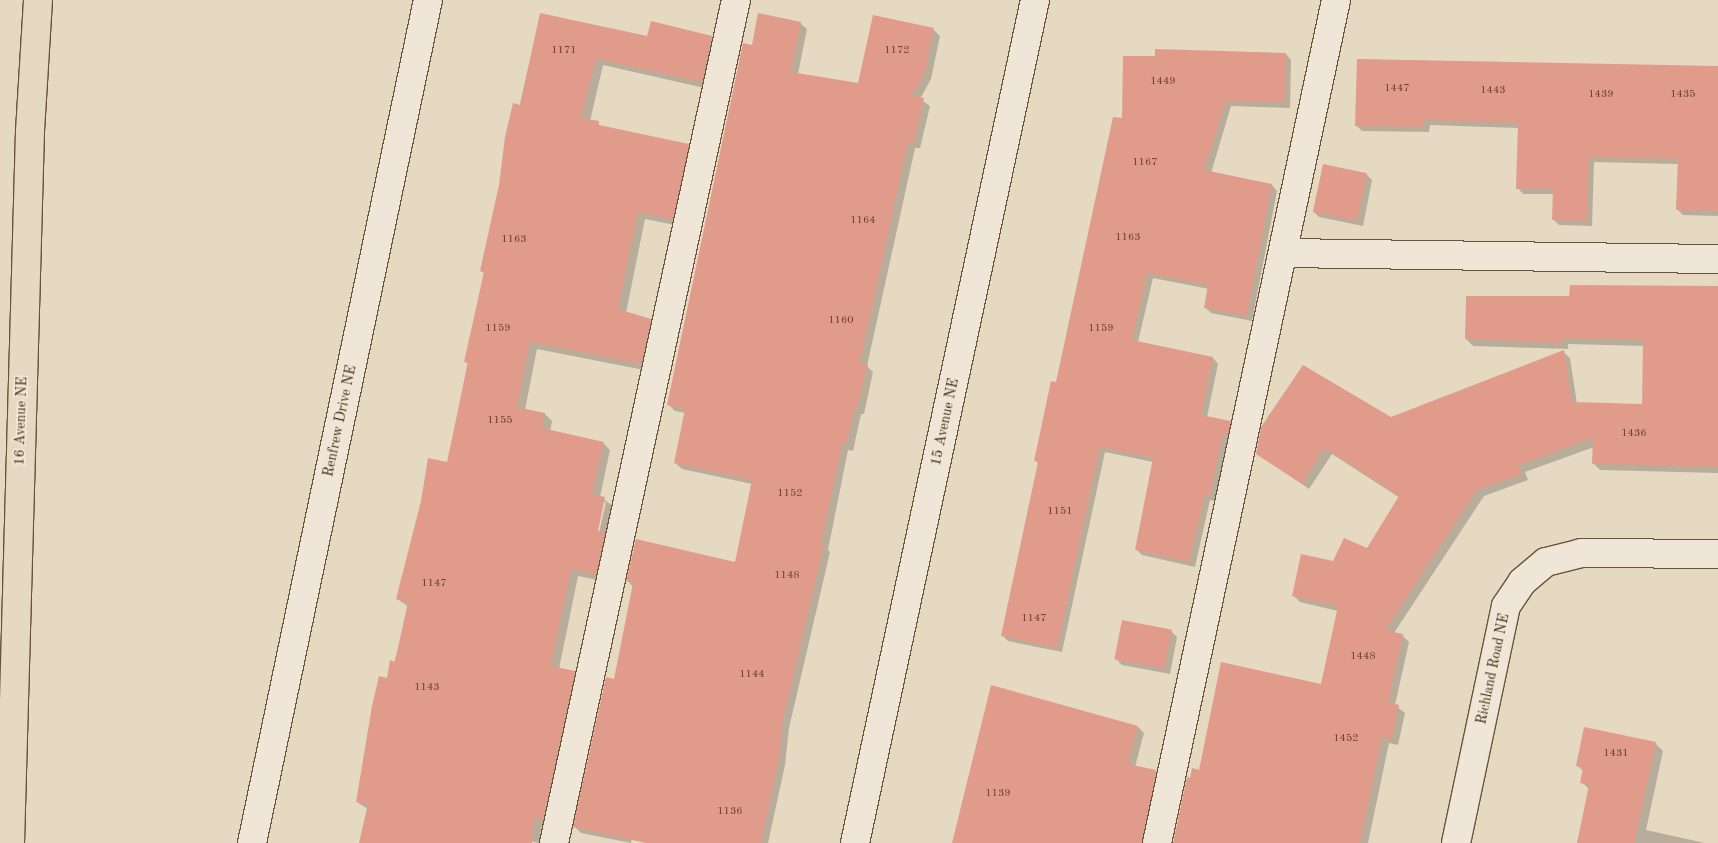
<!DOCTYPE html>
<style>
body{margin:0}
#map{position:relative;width:1718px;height:843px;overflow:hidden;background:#e6d9c1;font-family:"Old Standard TT",serif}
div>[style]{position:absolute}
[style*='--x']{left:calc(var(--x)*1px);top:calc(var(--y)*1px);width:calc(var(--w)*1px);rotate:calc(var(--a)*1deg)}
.shadow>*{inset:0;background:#0003}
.building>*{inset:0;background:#e19b8b;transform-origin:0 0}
.roads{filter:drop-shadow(1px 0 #6b5339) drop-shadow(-1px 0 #6b5339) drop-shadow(0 1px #6b5339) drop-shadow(0 -1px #6b5339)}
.minor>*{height:28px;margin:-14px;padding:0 14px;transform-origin:14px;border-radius:14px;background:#efe6d7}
.highway>*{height:28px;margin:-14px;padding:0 14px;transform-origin:14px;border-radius:14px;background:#e6d9c1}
span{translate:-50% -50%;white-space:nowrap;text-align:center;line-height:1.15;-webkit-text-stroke:4px #efe6d7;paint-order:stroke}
.number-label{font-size:11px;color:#6a432c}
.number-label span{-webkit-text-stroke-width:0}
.street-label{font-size:14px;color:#42260c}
</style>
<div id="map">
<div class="shadow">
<i style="clip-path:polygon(evenodd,541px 14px,648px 37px,712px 37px,719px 44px,709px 89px,603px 65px,590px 121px,603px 127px,688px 145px,696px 153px,680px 226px,645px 219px,626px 313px,650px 320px,658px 328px,649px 371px,537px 349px,525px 410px,545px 414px,552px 421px,550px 431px,603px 443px,610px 450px,600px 497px,612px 505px,606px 535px,612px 541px,603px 581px,578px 576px,559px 669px,575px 672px,582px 679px,550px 827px,542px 825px,539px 843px,510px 837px,508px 843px,360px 843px,368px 809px,357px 802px,409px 607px,397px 599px,448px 463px,485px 274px,481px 271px,541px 14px,603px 502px,606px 502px,598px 537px,595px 537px,603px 502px)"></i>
<i style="clip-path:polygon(800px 23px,807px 29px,798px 74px,859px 84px,934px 30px,940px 36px,931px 79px,920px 99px,930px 106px,920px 148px,915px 148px,867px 366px,873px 372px,864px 414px,861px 414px,853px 451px,848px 450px,828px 550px,830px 552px,789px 728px,785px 765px,768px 843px,665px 843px,642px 786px,631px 843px,581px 833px,575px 827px,615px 681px,633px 587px,628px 581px,736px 563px,752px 484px,682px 469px,675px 463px,686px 413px,675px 411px,669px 405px,753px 46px)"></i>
<i style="clip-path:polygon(1286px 54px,1291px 60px,1290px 108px,1231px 106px,1211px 173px,1272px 185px,1277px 191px,1252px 321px,1211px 313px,1205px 307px,1209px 289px,1153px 278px,1138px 342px,1213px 358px,1218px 364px,1207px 417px,1230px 422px,1236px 428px,1233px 440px,1229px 437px,1215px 501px,1210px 500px,1195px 567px,1142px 555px,1137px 550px,1153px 462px,1105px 452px,1062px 652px,1008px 641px,1003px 636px,1039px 464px,1036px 461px,1123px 120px)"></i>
<i style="clip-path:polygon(1718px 68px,1718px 216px,1683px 215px,1677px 209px,1679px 164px,1594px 162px,1592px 226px,1559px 225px,1554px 220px,1554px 194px,1523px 194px,1518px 188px,1519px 128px,1430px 125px,1429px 132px,1362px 131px,1357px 126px)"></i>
<i style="clip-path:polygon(1324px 165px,1367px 175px,1372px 180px,1363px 226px,1319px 217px,1314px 212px)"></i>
<i style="clip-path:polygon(1718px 288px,1718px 473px,1600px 470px,1594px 464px,1594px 447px,1525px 472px,1528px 480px,1484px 496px,1394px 633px,1402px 635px,1409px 642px,1395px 705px,1405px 713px,1398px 745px,1389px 743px,1368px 843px,1174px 843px,1191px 779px,1322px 685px,1338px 611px,1300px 602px,1293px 595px,1334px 563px,1368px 549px,1400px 498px,1332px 454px,1309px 489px,1257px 453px,1391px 418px,1563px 352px,1570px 358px,1577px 404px,1644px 405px,1645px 346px,1568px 344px,1568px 349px,1473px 346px,1466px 339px,1571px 298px)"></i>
<i style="clip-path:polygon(1172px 632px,1177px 637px,1170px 674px,1122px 665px,1116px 659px)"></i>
<i style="clip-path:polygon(1138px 727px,1144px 733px,1135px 767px,1156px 772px,1163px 778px,1149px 843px,954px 843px)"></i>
<i style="clip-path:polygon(1655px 743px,1663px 751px,1646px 830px,1705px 843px,1578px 843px,1590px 790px,1582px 782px,1584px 772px,1577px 765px)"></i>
</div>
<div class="building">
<i style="clip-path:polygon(540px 13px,647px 36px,651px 21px,712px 36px,702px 82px,596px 59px,581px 118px,599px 121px,599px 125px,689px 144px,673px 220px,638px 212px,618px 309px,651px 319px,641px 364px,530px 342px,517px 407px,545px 413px,542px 428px,604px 442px,592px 494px,605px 497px,598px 531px,605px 532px,596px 575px,571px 569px,551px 666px,575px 671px,543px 820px,534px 818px,532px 843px,359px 843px,368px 804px,356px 802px,372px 706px,379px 676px,387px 678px,390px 660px,395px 662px,408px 602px,396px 599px,421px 501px,428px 458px,447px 462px,468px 363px,464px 362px,484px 272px,480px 271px,499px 185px,505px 137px,513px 103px,520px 105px)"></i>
<i style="clip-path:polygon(758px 13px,801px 22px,791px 72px,858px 83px,873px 15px,934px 28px,925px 72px,912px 96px,924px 98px,914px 143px,908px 142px,860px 363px,868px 365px,857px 409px,855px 408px,846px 445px,842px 444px,821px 544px,824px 544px,783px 721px,779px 758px,761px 843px,646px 843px,573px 827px,606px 677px,614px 679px,633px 583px,626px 581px,636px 539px,735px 562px,752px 480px,674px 463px,685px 409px,667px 405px,743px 43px,752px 45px)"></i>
<i style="clip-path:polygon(1155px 49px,1286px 53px,1285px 102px,1226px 101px,1204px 170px,1272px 184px,1247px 316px,1204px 308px,1208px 285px,1147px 273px,1132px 340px,1213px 357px,1201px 415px,1231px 421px,1228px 436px,1223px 433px,1210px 496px,1205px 495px,1189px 562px,1135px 550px,1153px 458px,1100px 447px,1057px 648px,1001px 636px,1038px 462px,1034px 461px,1051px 381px,1056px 382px,1113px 117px,1122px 118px,1123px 56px,1155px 56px)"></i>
<i style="clip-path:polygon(1357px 59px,1718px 66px,1718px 211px,1676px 210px,1678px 159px,1589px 157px,1587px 221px,1552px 220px,1553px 189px,1516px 189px,1518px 123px,1424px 120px,1424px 127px,1355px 126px)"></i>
<i style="left:1323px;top:164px;width:45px;height:49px;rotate:12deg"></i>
<i style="clip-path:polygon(1570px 285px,1718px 286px,1718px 467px,1592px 464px,1593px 438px,1519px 465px,1522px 474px,1477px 490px,1385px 630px,1403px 634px,1388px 702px,1399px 705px,1392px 739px,1382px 737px,1360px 843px,1173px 843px,1187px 777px,1190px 778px,1192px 768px,1199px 770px,1221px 662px,1321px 684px,1338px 606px,1292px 596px,1301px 554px,1333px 561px,1344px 538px,1367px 548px,1399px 496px,1324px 448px,1302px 484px,1256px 454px,1261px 427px,1303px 365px,1391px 417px,1564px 350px,1572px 402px,1642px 404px,1643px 340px,1562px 338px,1562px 343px,1465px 339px,1466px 296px,1569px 296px)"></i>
<i style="left:1122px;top:620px;width:51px;height:40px;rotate:11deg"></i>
<i style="clip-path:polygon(991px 685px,1138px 726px,1128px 764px,1156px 770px,1142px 843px,952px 843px)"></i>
<i style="clip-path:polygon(1584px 727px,1656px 742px,1634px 843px,1577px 843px,1589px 785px,1580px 783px,1583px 768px,1576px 766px)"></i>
</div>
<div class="roads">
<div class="minor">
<i style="--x:1283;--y:253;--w:435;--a:0.8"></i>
<i style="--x:252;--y:843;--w:861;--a:-78.21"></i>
<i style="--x:554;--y:843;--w:862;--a:-77.82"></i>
<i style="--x:855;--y:843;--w:862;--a:-77.95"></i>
<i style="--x:1157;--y:843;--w:862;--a:-78.01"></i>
<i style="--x:1456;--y:843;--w:242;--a:-78.1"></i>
<i style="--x:1506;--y:606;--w:29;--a:-56"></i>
<i style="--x:1522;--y:582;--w:31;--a:-40"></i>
<i style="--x:1546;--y:562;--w:36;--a:-14"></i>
<i style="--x:1581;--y:553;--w:137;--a:0.4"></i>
</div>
<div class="highway">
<i style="--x:10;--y:843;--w:712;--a:-88.39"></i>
<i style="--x:30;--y:131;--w:131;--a:-86.5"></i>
</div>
</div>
<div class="number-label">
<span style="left:564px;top:51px">1171</span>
<span style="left:897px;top:51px">1172</span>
<span style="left:1163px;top:82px">1449</span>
<span style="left:1397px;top:89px">1447</span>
<span style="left:1493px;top:91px">1443</span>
<span style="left:1601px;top:95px">1439</span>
<span style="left:1683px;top:95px">1435</span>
<span style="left:1145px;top:163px">1167</span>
<span style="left:863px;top:221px">1164</span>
<span style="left:1128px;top:238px">1163</span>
<span style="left:514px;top:240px">1163</span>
<span style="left:841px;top:321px">1160</span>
<span style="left:498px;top:329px">1159</span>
<span style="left:1101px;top:329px">1159</span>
<span style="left:500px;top:421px">1155</span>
<span style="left:1634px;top:434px">1436</span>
<span style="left:790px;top:494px">1152</span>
<span style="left:1060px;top:512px">1151</span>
<span style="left:787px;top:576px">1148</span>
<span style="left:434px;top:584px">1147</span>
<span style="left:1034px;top:619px">1147</span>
<span style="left:1363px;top:657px">1448</span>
<span style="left:752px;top:675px">1144</span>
<span style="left:427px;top:688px">1143</span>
<span style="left:1346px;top:739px">1452</span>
<span style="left:1616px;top:754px">1431</span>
<span style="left:998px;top:794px">1139</span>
<span style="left:730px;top:812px">1136</span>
</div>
<div class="street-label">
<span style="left:21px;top:421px;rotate:-88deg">16 Avenue NE</span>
<span style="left:340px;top:421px;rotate:-78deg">Renfrew Drive NE</span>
<span style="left:945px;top:422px;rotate:-78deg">15 Avenue NE</span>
<span style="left:1493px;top:669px;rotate:-78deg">Richland Road NE</span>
</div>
</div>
